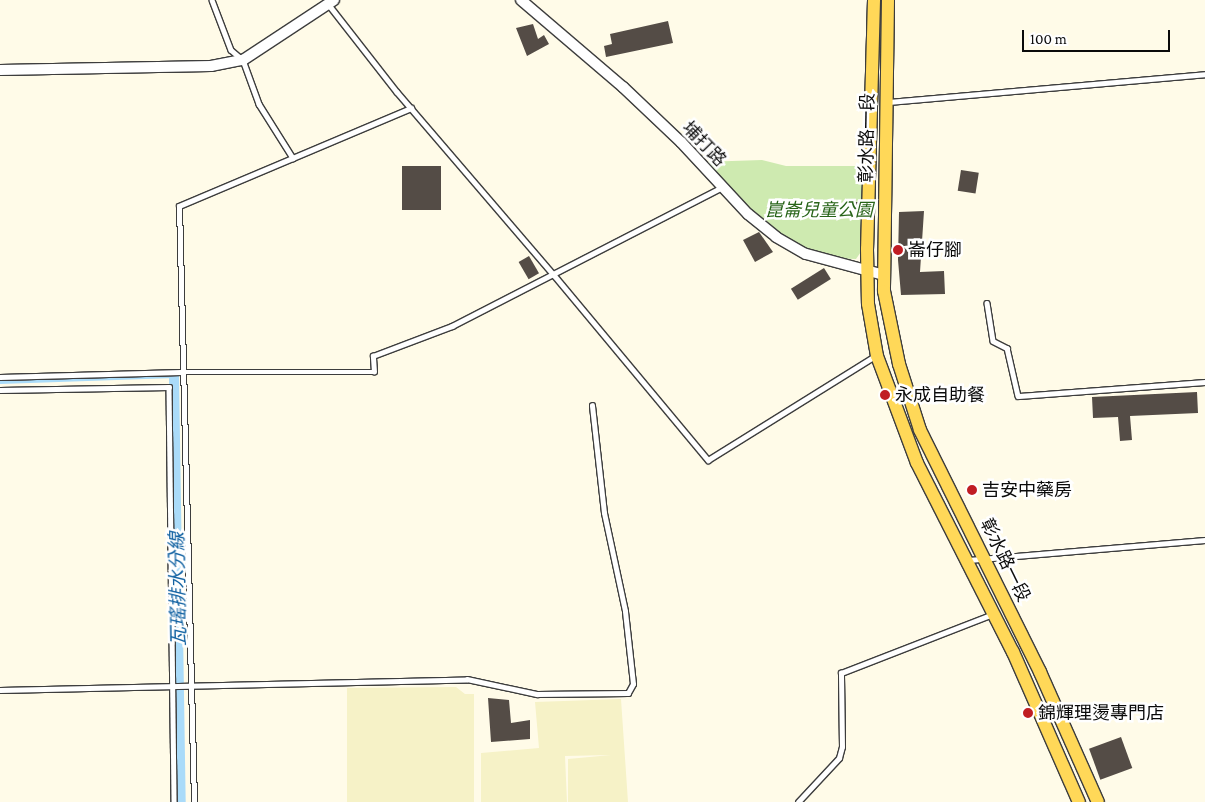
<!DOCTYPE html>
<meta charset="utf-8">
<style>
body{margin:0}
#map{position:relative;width:1205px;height:802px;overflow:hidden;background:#fffbe8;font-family:"Crimson Pro","Noto Sans TC",serif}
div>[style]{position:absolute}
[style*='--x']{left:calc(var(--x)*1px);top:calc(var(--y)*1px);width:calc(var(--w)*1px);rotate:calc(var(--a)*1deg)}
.farmland>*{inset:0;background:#f6f2c7}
.green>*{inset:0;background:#ceeab0}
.stream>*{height:3px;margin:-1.5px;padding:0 1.5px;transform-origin:1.5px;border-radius:1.5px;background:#aadbf9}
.canal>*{height:10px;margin:-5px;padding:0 5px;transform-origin:5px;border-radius:5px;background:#aadbf9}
.building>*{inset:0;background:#544c46;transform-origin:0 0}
.roads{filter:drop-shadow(1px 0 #3d3d3d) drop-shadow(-1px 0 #3d3d3d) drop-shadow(0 1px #3d3d3d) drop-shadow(0 -1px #3d3d3d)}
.service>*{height:4.5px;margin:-2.25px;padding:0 2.25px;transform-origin:2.25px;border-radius:2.25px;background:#fff}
.tertiary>*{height:10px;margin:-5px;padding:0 5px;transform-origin:5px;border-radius:5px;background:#fff}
.primary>*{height:12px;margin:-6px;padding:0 6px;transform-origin:6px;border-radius:6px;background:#ffd858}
.dots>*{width:14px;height:14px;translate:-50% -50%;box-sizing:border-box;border:2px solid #fff;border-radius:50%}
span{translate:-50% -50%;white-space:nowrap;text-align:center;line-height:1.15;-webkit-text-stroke:5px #fff;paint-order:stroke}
.street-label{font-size:18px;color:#0a0a0a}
.park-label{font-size:18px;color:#286419;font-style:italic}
.poi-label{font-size:18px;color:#0a0a0a}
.left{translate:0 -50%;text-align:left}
.water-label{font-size:19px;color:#0f60a1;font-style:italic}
.scale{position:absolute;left:1022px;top:30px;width:148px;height:22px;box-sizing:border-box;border:2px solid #0a0a0a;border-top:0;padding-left:6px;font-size:15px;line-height:18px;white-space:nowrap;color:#0a0a0a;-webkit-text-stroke:4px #fff;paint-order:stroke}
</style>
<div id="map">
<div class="farmland">
<i style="clip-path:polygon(456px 687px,465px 694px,474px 694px,474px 802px,347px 802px,347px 688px)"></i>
<i style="clip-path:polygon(621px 699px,628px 802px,568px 802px,568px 759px,611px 755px,565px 756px,567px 802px,481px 802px,481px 753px,539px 748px,535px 702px)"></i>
</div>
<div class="green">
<i style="clip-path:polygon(762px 160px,786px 166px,861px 166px,865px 246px,856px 259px,831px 258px,805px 251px,778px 235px,702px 162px)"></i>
</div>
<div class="stream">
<i style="--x:0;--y:382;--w:174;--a:-2"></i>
</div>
<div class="canal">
<i style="--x:174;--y:376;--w:426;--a:89.1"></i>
</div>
<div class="building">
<i style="clip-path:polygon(668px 21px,673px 43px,606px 57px,604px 46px,612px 44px,610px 34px)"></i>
<i style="clip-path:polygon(533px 24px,538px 39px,544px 35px,549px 44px,527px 56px,516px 28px)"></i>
<i style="left:402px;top:166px;width:39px;height:44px"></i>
<i style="left:961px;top:170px;width:18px;height:21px;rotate:9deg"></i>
<i style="left:845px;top:202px;width:13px;height:10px"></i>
<i style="clip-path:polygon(924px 211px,920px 272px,944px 271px,945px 294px,901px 295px,898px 260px,899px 212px)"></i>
<i style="clip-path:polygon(759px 232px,773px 252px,755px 262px,743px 240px)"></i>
<i style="left:529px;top:256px;width:20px;height:12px;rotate:60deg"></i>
<i style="left:824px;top:268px;width:13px;height:39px;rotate:58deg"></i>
<i style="clip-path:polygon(1197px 392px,1198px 413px,1130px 416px,1132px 440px,1120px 441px,1118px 417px,1093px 418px,1092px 397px)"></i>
<i style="clip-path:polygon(488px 698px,509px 700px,511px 723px,530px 720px,530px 739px,491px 742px)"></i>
<i style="left:1121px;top:737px;width:33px;height:34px;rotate:70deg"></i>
</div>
<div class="roads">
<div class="service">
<i style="--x:212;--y:0;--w:53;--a:69.2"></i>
<i style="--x:231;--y:50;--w:16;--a:40"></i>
<i style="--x:243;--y:60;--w:47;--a:70"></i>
<i style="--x:259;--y:104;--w:64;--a:57.8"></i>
<i style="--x:329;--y:5;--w:110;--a:52"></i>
<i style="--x:397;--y:92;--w:241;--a:49.4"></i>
<i style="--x:554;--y:275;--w:241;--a:50.2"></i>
<i style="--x:708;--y:460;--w:197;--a:-31.9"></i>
<i style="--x:888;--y:102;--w:318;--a:-5"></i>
<i style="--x:987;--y:303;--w:38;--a:81"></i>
<i style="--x:993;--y:341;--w:16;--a:27"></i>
<i style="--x:1007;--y:348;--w:49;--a:77.1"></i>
<i style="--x:1018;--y:396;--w:188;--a:-4.3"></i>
<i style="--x:0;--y:377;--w:181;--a:-1.6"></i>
<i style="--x:181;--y:372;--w:193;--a:0"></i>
<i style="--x:374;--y:372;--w:16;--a:-94"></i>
<i style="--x:373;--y:356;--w:85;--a:-20.8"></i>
<i style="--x:452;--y:326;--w:304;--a:-27.2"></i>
<i style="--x:0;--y:390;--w:169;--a:-1"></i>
<i style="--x:169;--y:387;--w:415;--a:89.3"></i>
<i style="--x:968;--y:560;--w:238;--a:-4.8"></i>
<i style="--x:0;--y:690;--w:467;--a:-1.3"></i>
<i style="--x:467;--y:679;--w:72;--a:12.1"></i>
<i style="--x:537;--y:694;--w:91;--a:-0.6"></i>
<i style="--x:628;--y:693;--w:10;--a:-61"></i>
<i style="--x:633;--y:684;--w:73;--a:-96.3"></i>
<i style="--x:625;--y:611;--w:100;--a:-102.1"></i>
<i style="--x:604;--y:513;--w:108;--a:-96.4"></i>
<i style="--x:194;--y:802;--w:596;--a:-91.44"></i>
<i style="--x:179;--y:206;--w:252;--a:-22.9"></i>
<i style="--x:798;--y:802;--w:60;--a:-47"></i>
<i style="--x:839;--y:758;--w:11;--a:-75"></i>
<i style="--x:842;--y:747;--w:74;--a:-90.8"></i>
<i style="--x:841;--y:673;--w:163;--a:-21.2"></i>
</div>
<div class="tertiary">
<i style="--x:521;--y:0;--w:134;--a:40.5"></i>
<i style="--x:623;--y:87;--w:80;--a:43.5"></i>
<i style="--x:681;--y:142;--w:98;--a:47.1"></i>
<i style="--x:748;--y:214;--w:36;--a:39"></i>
<i style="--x:776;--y:237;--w:34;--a:30"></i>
<i style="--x:806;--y:254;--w:81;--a:15.1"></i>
<i style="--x:0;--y:70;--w:211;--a:-1.1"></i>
<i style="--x:211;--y:66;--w:33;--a:-11"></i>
<i style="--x:243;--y:60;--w:109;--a:-33.4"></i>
</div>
<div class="primary">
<i style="--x:874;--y:0;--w:249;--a:91.6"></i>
<i style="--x:867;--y:249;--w:55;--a:89"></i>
<i style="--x:868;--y:304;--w:53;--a:80.2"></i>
<i style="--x:877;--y:356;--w:114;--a:69.5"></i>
<i style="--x:917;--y:463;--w:212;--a:63.1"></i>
<i style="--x:1013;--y:652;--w:164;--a:66.3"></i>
<i style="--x:888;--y:0;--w:291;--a:90.8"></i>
<i style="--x:884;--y:291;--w:75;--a:78.4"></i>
<i style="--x:899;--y:364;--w:69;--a:72.3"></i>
<i style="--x:920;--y:430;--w:270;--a:63.6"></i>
<i style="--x:1040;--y:672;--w:142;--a:66"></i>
</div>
</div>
<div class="dots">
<i style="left:898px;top:250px;background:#c01d23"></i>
<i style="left:885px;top:395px;background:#c01d23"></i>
<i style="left:972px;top:490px;background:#c01d23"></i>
<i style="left:1028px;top:713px;background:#c01d23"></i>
</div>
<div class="street-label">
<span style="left:867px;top:138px;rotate:-89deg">彰水路一段</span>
<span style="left:704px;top:144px;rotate:46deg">埔打路</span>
<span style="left:1005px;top:560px;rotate:64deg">彰水路一段</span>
</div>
<div class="park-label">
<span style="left:819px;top:210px">崑崙兒童公園</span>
</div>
<div class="poi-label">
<span class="left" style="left:908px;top:250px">崙仔腳</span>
<span class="left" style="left:895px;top:395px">永成自助餐</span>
<span class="left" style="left:982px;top:490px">吉安中藥房</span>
<span class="left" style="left:1038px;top:713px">錦輝理燙專門店</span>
</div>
<div class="water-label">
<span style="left:178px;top:589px;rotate:-91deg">瓦瑤排水分線</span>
</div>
<div class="scale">100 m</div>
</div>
